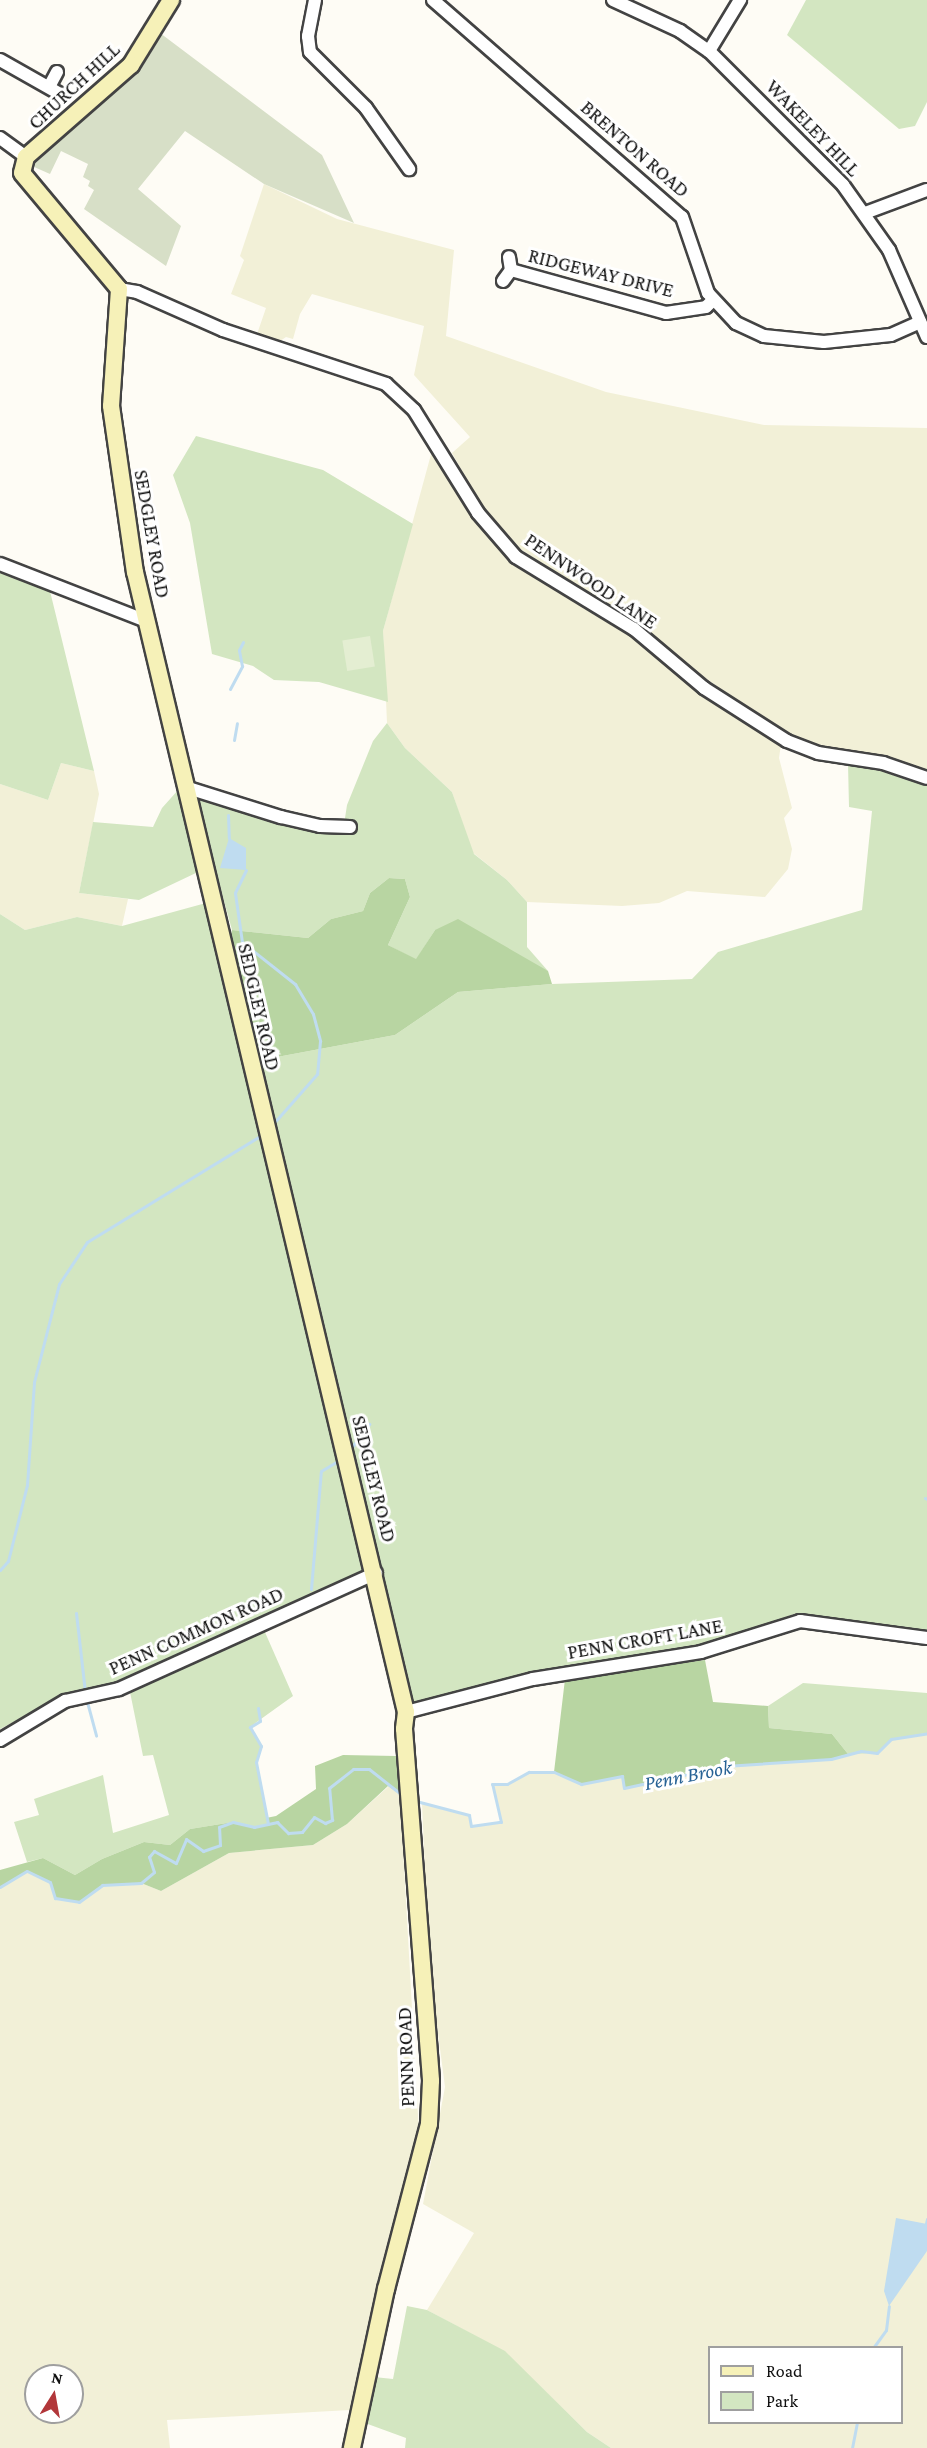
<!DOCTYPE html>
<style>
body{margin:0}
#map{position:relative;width:927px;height:2448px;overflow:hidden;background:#fefcf5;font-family:"Crimson Pro",serif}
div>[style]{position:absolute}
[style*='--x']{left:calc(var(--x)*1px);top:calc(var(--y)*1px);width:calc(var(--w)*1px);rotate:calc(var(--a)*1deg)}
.farmland>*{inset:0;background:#f2f0d7}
.green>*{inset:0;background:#d3e6c1}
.forest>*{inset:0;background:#b8d5a2}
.cemetery>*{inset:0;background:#d7dfc7}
.pitch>*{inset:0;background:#e4eed2;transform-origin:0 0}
.water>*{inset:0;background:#bfdcf0}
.stream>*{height:3px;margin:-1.5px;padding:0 1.5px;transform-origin:1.5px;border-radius:1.5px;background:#bfdcf0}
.roads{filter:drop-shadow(2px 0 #434343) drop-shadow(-2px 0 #434343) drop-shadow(0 2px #434343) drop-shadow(0 -2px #434343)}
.street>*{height:12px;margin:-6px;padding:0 6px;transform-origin:6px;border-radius:6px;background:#fff}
.secondary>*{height:16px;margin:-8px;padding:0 8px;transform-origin:8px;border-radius:8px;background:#f6f1b8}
span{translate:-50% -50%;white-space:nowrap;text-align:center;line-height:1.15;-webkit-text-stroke:6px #fff;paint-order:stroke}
.street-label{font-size:20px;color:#101010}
.water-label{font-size:21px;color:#276295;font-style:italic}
.legend{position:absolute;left:708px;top:2346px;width:195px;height:78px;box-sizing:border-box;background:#fff;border:2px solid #9f9f9f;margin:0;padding:8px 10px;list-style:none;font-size:18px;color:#101010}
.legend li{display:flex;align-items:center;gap:12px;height:30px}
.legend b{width:30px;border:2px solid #9f9f9f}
.north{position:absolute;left:24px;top:2364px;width:60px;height:60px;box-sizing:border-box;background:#fff;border:2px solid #9f9f9f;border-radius:50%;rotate:11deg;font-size:16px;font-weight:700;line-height:24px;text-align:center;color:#101010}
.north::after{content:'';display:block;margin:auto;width:21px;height:27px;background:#b2373a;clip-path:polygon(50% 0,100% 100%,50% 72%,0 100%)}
</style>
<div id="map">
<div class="farmland">
<i style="clip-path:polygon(264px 184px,337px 219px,454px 250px,446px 336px,606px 392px,764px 425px,927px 428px,927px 773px,890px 758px,817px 746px,774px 726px,512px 543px,487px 516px,452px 453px,470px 437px,414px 375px,424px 326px,312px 294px,300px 314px,293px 339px,286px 337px,277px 343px,256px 337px,266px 308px,231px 294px,244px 260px,240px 256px)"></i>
<i style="clip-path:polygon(433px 447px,503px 552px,536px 577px,630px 634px,696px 689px,781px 744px,779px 758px,792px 808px,784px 818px,792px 849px,788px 869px,765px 897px,687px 891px,659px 903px,622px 906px,527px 902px,507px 880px,472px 852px,452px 792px,405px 748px,387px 723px,383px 631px)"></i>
<i style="clip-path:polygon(61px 763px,94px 771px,99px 794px,79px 893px,128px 899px,122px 926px,77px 917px,25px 930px,0 914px,0 784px,48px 800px)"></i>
<i style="clip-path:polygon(evenodd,927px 1733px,927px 2448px,611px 2448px,587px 2432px,505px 2352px,427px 2310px,474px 2233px,423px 2204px,445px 2087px,429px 1964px,422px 1803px,469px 1815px,472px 1826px,501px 1822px,492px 1784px,507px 1784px,529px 1772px,554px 1772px,581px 1784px,622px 1776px,624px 1788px,725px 1766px,831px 1759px,861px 1751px,877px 1753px,891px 1739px,927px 1733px,710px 2348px,902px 2348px,902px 2422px,710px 2422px,710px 2348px)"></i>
<i style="clip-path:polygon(evenodd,389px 1786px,400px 1794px,419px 2133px,350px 2410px,167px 2420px,170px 2448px,0 2448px,0 1887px,27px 1871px,50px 1882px,141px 1883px,161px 1891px,229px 1853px,313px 1845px,347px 1824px,389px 1786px,36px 2376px,72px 2376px,72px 2412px,36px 2412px,36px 2376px)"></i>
</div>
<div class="green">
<i style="clip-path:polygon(806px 0,927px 0,927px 102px,915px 126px,899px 129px,787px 35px)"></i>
<i style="clip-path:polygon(196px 436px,323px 470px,413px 524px,383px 631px,388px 702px,319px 682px,274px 680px,253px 666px,212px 654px,190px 523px,173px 475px)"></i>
<i style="clip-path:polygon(0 573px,49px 587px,94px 771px,61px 763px,48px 800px,0 784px)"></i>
<i style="clip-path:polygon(387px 723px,405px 748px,452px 792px,474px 854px,507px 880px,527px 902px,527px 947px,548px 971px,435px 930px,416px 960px,388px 945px,410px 897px,405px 879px,389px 878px,370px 893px,363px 911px,331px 919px,308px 938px,232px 930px,195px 796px,266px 821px,349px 831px,345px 818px,347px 805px,373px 741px)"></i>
<i style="clip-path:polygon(848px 764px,878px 767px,927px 784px,927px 1635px,797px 1613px,702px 1646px,524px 1675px,409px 1705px,271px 1119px,261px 1060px,395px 1035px,458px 992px,552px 984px,692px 979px,718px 952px,862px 910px,872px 811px,849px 807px)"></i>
<i style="clip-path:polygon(179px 789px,198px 872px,139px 900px,79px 893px,93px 822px,153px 827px,162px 808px)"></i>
<i style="clip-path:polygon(206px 903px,368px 1570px,125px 1682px,68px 1694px,0 1729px,0 914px,25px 930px,77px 917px,122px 926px)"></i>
<i style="clip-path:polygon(264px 1630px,293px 1696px,250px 1727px,261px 1746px,256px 1762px,268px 1824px,254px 1827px,233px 1822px,190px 1829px,170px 1845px,144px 1842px,102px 1859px,75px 1875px,43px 1858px,27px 1862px,14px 1822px,39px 1815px,34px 1799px,103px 1775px,113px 1833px,169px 1815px,153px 1755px,143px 1756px,130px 1692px)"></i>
<i style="clip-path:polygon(803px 1683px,927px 1693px,927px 1733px,891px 1739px,877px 1753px,848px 1754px,832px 1734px,769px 1728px,768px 1706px)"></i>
<i style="clip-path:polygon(407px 2306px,427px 2310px,505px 2351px,587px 2432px,611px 2448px,405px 2448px,406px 2438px,365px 2423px,374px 2377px,393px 2379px)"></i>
</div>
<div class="forest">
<i style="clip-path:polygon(389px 878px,405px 879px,410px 897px,388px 945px,416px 959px,435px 930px,458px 919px,548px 971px,552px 984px,458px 992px,395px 1035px,261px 1060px,230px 939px,232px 930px,308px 938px,331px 919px,363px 911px,370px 893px)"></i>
<i style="clip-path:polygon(705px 1660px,713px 1702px,768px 1706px,769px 1728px,832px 1734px,848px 1754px,831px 1759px,725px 1766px,624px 1788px,622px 1776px,581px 1784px,554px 1772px,565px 1679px)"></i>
<i style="clip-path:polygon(343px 1755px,396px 1756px,400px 1794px,388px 1786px,347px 1824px,313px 1845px,229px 1853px,161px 1891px,141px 1883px,102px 1885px,79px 1902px,55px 1898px,50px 1882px,27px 1871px,0 1887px,0 1870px,43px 1858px,75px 1875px,102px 1859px,144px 1842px,170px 1845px,190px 1829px,233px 1822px,254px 1827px,268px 1824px,266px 1818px,276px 1816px,316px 1789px,315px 1766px)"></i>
</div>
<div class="cemetery">
<i style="clip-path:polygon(160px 33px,322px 155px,354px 223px,264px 184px,185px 131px,138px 189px,181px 226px,166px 266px,84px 209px,94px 190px,88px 186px,90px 181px,83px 177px,88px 164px,61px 151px,50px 174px,32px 166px,122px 85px,142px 64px)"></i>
</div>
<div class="pitch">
<i style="left:370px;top:636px;width:31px;height:28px;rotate:81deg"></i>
</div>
<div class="water">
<i style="clip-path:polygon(229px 838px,246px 848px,246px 870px,220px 868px)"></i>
<i style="clip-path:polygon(896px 2218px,927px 2224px,927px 2251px,889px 2306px,884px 2291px)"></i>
</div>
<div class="stream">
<i style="--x:230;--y:689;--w:26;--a:-62"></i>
<i style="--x:242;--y:666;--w:16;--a:-101"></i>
<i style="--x:239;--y:650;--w:9;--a:-63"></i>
<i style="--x:234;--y:740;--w:17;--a:-80"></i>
<i style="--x:228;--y:815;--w:23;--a:88"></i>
<i style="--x:246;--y:870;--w:25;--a:116"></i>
<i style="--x:235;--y:893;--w:49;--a:81.9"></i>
<i style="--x:242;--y:942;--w:68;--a:38.4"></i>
<i style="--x:295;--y:984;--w:35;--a:59"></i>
<i style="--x:313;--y:1014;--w:28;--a:75"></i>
<i style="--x:320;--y:1041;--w:33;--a:95"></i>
<i style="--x:317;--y:1074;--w:68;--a:131.4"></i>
<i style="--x:349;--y:1451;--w:34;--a:-53"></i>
<i style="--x:925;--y:1498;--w:2;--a:27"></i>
<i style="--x:0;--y:1570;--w:12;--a:-48"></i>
<i style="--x:8;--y:1561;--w:78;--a:-76"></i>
<i style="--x:27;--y:1485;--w:103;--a:-86.1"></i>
<i style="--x:34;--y:1382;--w:101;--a:-75.7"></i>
<i style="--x:59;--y:1284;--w:50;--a:-56.3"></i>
<i style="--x:87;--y:1242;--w:206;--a:-31.5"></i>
<i style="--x:311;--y:1589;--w:118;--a:-85.2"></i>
<i style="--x:321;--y:1471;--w:21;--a:-31"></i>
<i style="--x:76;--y:1613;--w:80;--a:83.5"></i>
<i style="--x:86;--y:1698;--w:39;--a:75"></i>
<i style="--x:258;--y:1708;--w:13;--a:81"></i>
<i style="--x:260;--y:1721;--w:12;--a:149"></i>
<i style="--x:250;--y:1727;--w:22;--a:60"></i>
<i style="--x:261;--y:1746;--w:17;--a:107"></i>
<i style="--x:256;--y:1762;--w:63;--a:79"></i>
<i style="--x:416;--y:1801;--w:55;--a:14.8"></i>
<i style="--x:469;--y:1815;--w:11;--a:80"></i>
<i style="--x:471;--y:1826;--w:30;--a:-8"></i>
<i style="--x:501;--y:1822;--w:39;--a:-103"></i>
<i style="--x:492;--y:1784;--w:15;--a:0"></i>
<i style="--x:507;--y:1784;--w:25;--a:-29"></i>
<i style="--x:529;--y:1772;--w:25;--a:0"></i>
<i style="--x:554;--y:1772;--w:30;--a:24"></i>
<i style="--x:581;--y:1784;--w:42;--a:-11"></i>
<i style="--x:622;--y:1776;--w:12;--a:81"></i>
<i style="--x:624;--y:1788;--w:103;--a:-12.3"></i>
<i style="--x:725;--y:1766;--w:106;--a:-3.8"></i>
<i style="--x:831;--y:1759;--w:31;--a:-15"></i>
<i style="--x:861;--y:1751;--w:16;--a:7"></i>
<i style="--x:877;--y:1753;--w:20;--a:-45"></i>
<i style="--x:891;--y:1739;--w:36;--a:-9"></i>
<i style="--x:0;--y:1887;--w:31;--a:-31"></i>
<i style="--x:27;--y:1871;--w:25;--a:26"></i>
<i style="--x:50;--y:1882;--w:17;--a:73"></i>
<i style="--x:55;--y:1898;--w:24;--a:9"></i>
<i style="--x:79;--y:1902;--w:29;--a:-36"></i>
<i style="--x:102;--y:1885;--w:39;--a:-3"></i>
<i style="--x:141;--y:1883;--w:17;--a:-40"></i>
<i style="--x:154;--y:1872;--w:16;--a:-108"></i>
<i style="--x:149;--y:1857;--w:8;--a:-50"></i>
<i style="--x:154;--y:1851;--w:25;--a:29"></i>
<i style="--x:176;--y:1863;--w:26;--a:-67"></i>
<i style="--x:186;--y:1839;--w:21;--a:35"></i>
<i style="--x:203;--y:1851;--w:18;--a:-19"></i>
<i style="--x:220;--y:1845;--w:18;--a:-93"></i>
<i style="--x:219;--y:1827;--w:15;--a:-20"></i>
<i style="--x:233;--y:1822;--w:22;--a:13"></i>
<i style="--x:254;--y:1827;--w:24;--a:-12"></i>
<i style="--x:277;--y:1822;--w:16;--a:45"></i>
<i style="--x:288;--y:1833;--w:14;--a:-4"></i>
<i style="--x:302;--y:1832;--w:19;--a:-51"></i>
<i style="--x:314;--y:1817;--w:13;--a:29"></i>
<i style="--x:325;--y:1823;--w:8;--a:-23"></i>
<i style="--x:332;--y:1820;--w:32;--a:-95"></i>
<i style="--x:329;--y:1788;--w:31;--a:-38"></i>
<i style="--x:353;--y:1769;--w:16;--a:0"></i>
<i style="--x:369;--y:1769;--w:42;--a:38.2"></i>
<i style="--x:926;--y:2223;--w:4;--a:-76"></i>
<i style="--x:873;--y:2348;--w:22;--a:-54"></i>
<i style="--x:886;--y:2330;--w:24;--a:-83"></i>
<i style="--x:852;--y:2448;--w:26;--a:-79"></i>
</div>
<div class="roads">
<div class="street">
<i style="--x:315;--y:0;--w:37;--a:101"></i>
<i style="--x:308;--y:36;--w:16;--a:83"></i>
<i style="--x:310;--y:52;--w:79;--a:45"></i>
<i style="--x:366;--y:108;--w:75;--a:54.8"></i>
<i style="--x:433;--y:0;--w:330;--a:41.1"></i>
<i style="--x:682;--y:217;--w:80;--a:71.1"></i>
<i style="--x:708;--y:293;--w:41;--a:47"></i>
<i style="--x:736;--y:323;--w:31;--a:25"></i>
<i style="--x:764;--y:336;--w:60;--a:5.7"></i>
<i style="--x:824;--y:342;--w:67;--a:-6"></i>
<i style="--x:891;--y:335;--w:32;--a:-24"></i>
<i style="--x:613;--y:0;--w:74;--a:24.8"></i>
<i style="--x:680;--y:31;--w:35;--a:35"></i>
<i style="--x:709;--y:51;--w:190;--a:45"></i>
<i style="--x:843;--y:185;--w:80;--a:54.7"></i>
<i style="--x:889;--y:250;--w:95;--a:66.4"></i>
<i style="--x:709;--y:51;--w:60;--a:-58.7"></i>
<i style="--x:0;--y:60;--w:69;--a:29.5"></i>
<i style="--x:49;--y:87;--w:17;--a:-62"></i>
<i style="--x:0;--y:138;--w:32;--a:36"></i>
<i style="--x:865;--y:213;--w:66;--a:-20.4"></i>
<i style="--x:511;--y:270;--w:161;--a:15.5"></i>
<i style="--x:666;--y:313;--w:40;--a:-8.5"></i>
<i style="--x:706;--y:307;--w:10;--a:-45"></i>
<i style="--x:503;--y:281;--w:14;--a:-54"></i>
<i style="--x:511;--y:270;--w:13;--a:-99"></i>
<i style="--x:119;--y:289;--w:18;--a:9"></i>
<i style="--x:137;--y:292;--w:94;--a:23.8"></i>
<i style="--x:223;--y:330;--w:172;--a:18.3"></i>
<i style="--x:386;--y:384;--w:38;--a:43"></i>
<i style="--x:414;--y:410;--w:121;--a:58.1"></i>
<i style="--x:478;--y:513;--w:58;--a:49.2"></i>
<i style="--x:516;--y:557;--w:138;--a:31.4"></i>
<i style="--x:634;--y:629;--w:92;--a:40.1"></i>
<i style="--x:704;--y:688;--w:98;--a:32.6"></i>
<i style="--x:787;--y:741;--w:33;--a:21"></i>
<i style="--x:818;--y:753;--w:66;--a:8.7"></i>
<i style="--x:883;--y:763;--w:46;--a:18.8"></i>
<i style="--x:0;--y:564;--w:157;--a:21.3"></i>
<i style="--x:185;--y:787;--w:101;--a:17.4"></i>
<i style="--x:281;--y:817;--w:40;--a:13"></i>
<i style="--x:320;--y:826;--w:30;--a:2"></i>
<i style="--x:406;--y:1712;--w:131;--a:-14.6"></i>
<i style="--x:533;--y:1679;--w:170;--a:-9.1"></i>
<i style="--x:701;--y:1652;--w:104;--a:-17.4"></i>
<i style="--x:800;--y:1621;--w:128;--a:7.6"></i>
<i style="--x:0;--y:1740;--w:76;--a:-31"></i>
<i style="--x:65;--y:1701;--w:55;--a:-12.5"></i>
<i style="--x:119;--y:1689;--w:282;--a:-24.3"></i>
</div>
<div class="secondary">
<i style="--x:171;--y:0;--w:76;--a:121.6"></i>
<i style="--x:131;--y:65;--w:140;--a:138.8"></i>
<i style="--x:26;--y:157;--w:16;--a:104"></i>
<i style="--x:22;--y:173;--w:151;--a:50.1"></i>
<i style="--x:119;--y:289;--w:117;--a:93.9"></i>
<i style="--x:111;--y:406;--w:168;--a:81.8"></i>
<i style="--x:135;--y:572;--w:1172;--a:76.63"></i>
<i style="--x:406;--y:1712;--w:17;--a:97"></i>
<i style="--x:404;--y:1729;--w:353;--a:85.6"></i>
<i style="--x:431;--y:2081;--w:43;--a:92.7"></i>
<i style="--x:429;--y:2124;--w:171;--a:104.6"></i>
<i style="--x:386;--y:2289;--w:163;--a:102.1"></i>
</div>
</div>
<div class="street-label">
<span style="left:74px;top:86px;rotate:-43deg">CHURCH HILL</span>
<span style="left:813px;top:128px;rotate:46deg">WAKELEY HILL</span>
<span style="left:635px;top:149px;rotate:41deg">BRENTON ROAD</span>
<span style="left:601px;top:273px;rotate:14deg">RIDGEWAY DRIVE</span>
<span style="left:152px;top:534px;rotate:80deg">SEDGLEY ROAD</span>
<span style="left:591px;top:581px;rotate:34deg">PENNWOOD LANE</span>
<span style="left:259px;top:1007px;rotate:77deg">SEDGLEY ROAD</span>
<span style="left:374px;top:1479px;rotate:76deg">SEDGLEY ROAD</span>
<span style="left:196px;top:1631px;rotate:-24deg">PENN COMMON ROAD</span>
<span style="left:645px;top:1639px;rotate:-10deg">PENN CROFT LANE</span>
<span style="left:406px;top:2057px;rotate:-92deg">PENN ROAD</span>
</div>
<div class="water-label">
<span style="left:688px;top:1775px;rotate:-11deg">Penn Brook</span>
</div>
<ul class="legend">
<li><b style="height:8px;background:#f6f1b8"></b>Road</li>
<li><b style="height:16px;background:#d3e6c1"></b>Park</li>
</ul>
<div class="north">N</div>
</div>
